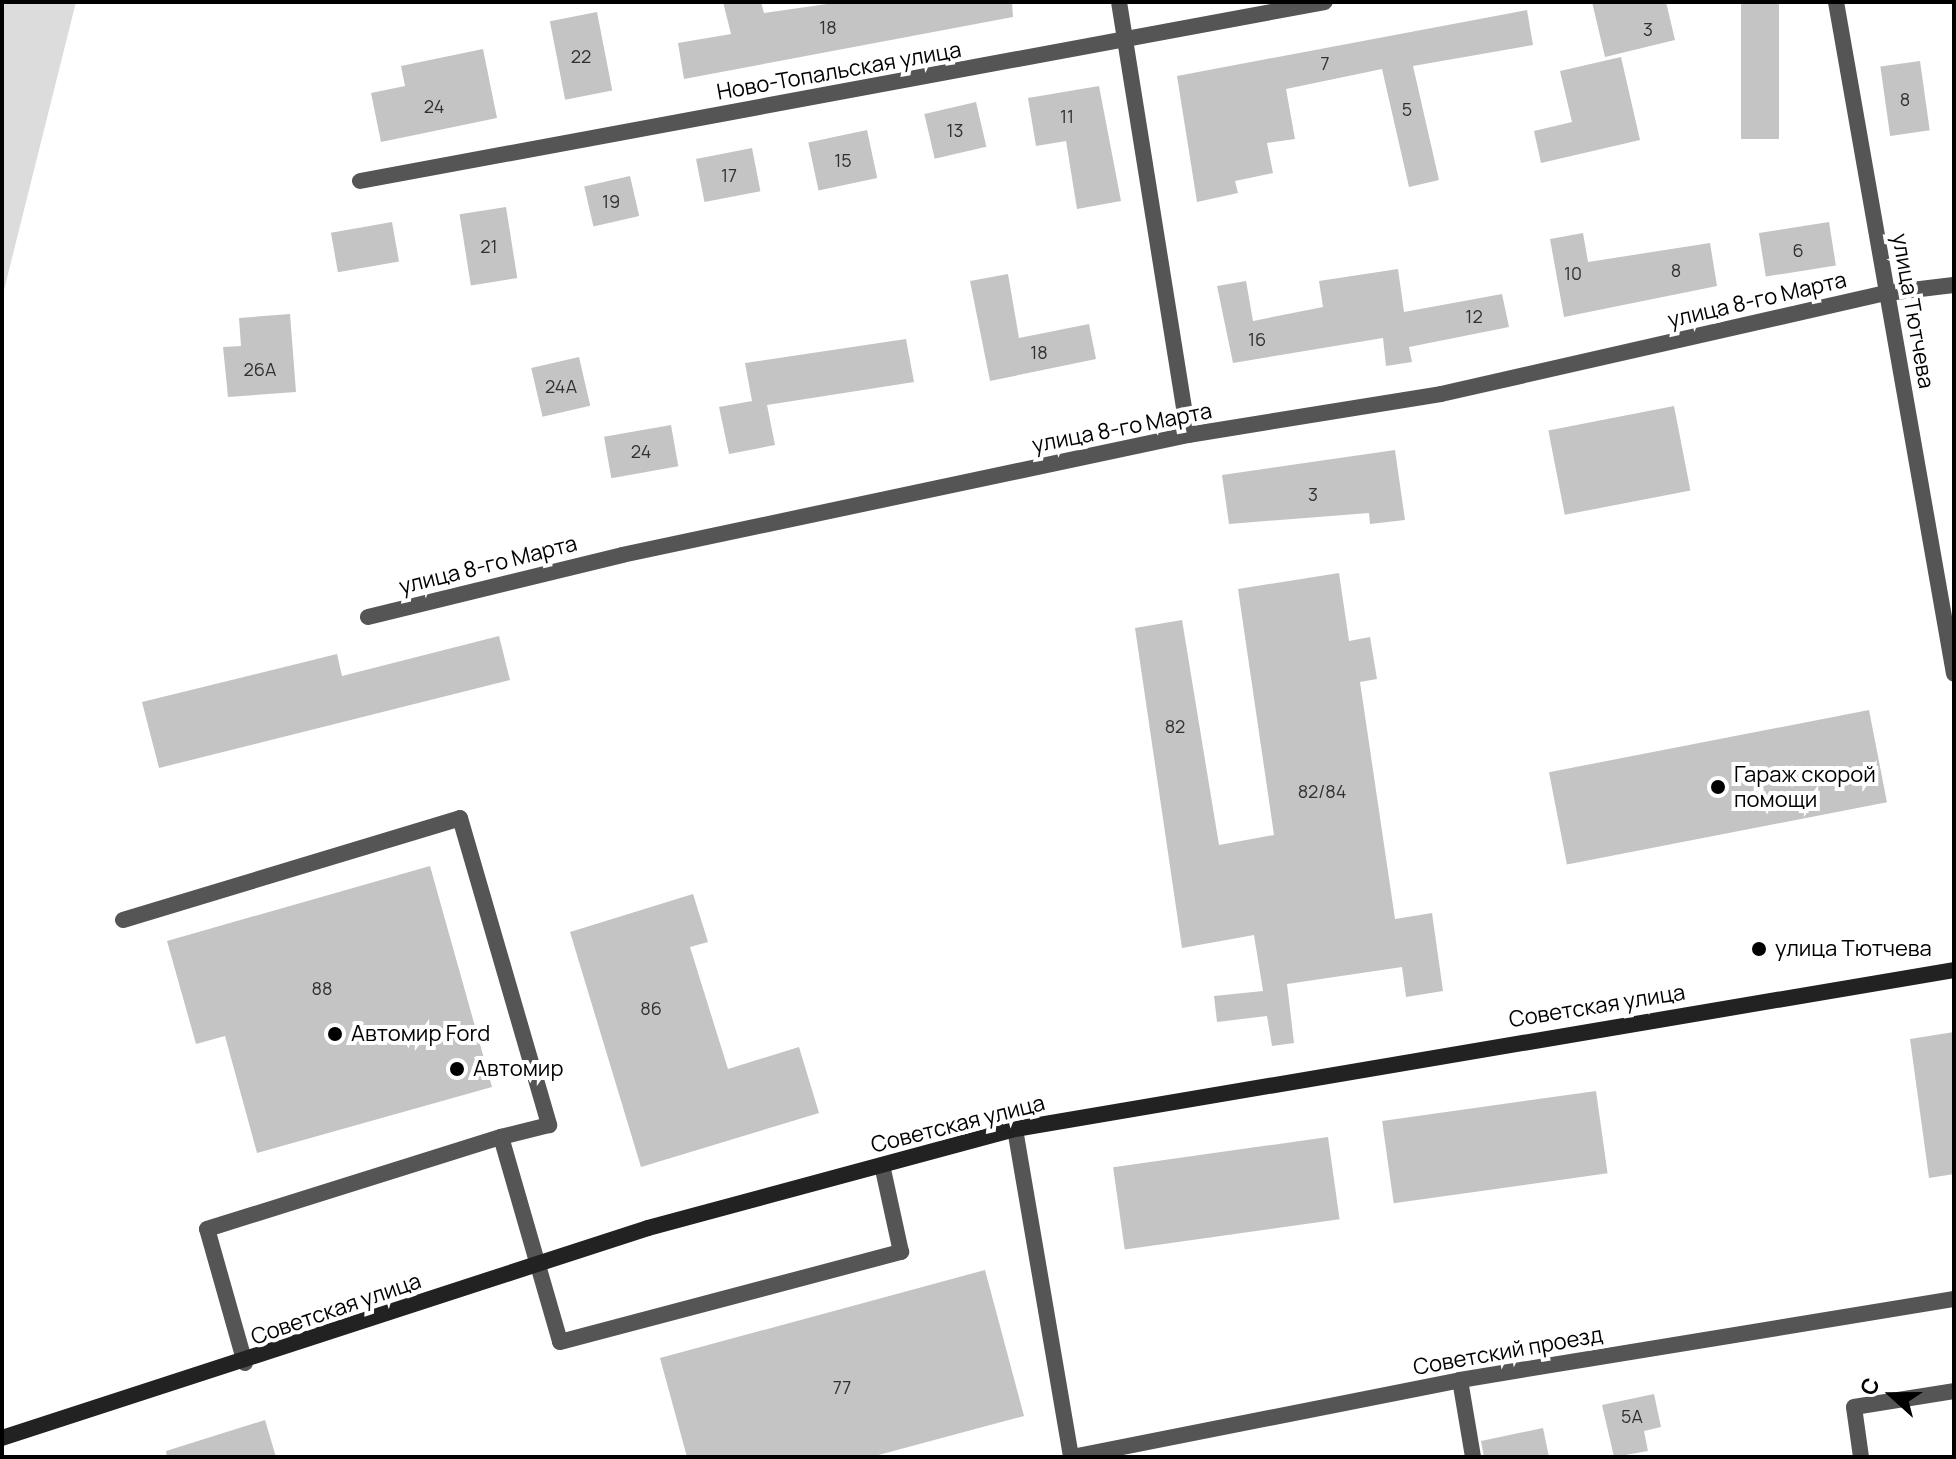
<!DOCTYPE html>
<meta charset="utf-8">
<style>
body{margin:0}
#map{position:relative;width:1956px;height:1459px;overflow:hidden;background:#fff;font-family:Manrope,sans-serif}
div>[style]{position:absolute}
[style*='--x']{left:calc(var(--x)*1px);top:calc(var(--y)*1px);width:calc(var(--w)*1px);rotate:calc(var(--a)*1deg)}
.green>*{inset:0;background:#dcdcdc}
.building>*{inset:0;background:#c4c4c4;transform-origin:0 0}
.service>*{height:16px;margin:-8px;padding:0 8px;transform-origin:8px;border-radius:8px;background:#555}
.minor>*{height:16px;margin:-8px;padding:0 8px;transform-origin:8px;border-radius:8px;background:#555}
.secondary>*{height:16px;margin:-8px;padding:0 8px;transform-origin:8px;border-radius:8px;background:#222}
.dots>*{width:22px;height:22px;translate:-50% -50%;box-sizing:border-box;border:4px solid #fff;border-radius:50%}
span{translate:-50% -50%;white-space:nowrap;text-align:center;line-height:1.15;-webkit-text-stroke:8px #fff;paint-order:stroke}
.number-label{font-size:18px;color:#313131}
.number-label span{-webkit-text-stroke-width:0}
.street-label{font-size:22px;color:#000}
.poi-label{font-size:22px;color:#000}
.left{translate:0 -50%;text-align:left}
.frame{position:absolute;inset:0;border:4px solid #000;pointer-events:none}
.north{position:absolute;left:1852px;top:1355px;width:80px;height:80px;-webkit-text-stroke:6px #fff;paint-order:stroke;rotate:291deg;font-size:22px;font-weight:700;line-height:32px;text-align:center;color:#000}
.north::after{content:'';display:block;margin:auto;width:28px;height:36px;background:#000;clip-path:polygon(50% 0,100% 100%,50% 72%,0 100%)}
</style>
<div id="map">
<div class="green">
<i style="clip-path:polygon(2px 2px,76px 2px,2px 298px)"></i>
</div>
<div class="building">
<i style="clip-path:polygon(723px 2px,761px 2px,764px 13px,841px 2px,1012px 2px,1013px 17px,684px 79px,678px 43px,731px 34px)"></i>
<i style="clip-path:polygon(1592px 2px,1666px 2px,1675px 40px,1605px 57px)"></i>
<i style="left:1741px;top:2px;width:38px;height:137px"></i>
<i style="clip-path:polygon(1527px 10px,1533px 45px,1413px 66px,1439px 180px,1409px 187px,1382px 69px,1286px 89px,1295px 139px,1267px 143px,1273px 173px,1235px 181px,1238px 193px,1197px 202px,1177px 76px)"></i>
<i style="left:597px;top:12px;width:80px;height:48px;rotate:79deg"></i>
<i style="clip-path:polygon(483px 49px,497px 118px,381px 142px,371px 93px,405px 86px,401px 66px)"></i>
<i style="clip-path:polygon(1621px 57px,1640px 140px,1541px 163px,1534px 131px,1572px 122px,1560px 71px)"></i>
<i style="left:1920px;top:61px;width:70px;height:40px;rotate:82deg"></i>
<i style="clip-path:polygon(1099px 86px,1121px 201px,1077px 209px,1066px 141px,1036px 146px,1028px 98px)"></i>
<i style="left:976px;top:102px;width:46px;height:53px;rotate:77deg"></i>
<i style="left:867px;top:130px;width:49px;height:60px;rotate:78deg"></i>
<i style="left:752px;top:148px;width:44px;height:57px;rotate:79deg"></i>
<i style="left:630px;top:176px;width:41px;height:47px;rotate:77deg"></i>
<i style="left:506px;top:207px;width:72px;height:47px;rotate:81deg"></i>
<i style="left:392px;top:222px;width:40px;height:62px;rotate:80deg"></i>
<i style="left:1829px;top:222px;width:44px;height:71px;rotate:81deg"></i>
<i style="clip-path:polygon(1583px 233px,1588px 262px,1710px 243px,1717px 286px,1564px 317px,1550px 239px)"></i>
<i style="clip-path:polygon(1398px 269px,1404px 312px,1502px 294px,1509px 327px,1409px 347px,1412px 362px,1386px 366px,1383px 338px,1233px 363px,1217px 286px,1246px 281px,1253px 321px,1323px 307px,1319px 281px)"></i>
<i style="clip-path:polygon(1008px 274px,1019px 338px,1089px 324px,1096px 359px,990px 381px,970px 281px)"></i>
<i style="clip-path:polygon(290px 314px,296px 392px,228px 397px,223px 347px,241px 346px,239px 318px)"></i>
<i style="clip-path:polygon(906px 339px,914px 382px,767px 405px,775px 445px,729px 454px,719px 407px,752px 401px,745px 363px)"></i>
<i style="left:579px;top:357px;width:50px;height:49px;rotate:77deg"></i>
<i style="left:1674px;top:406px;width:86px;height:128px;rotate:79deg"></i>
<i style="left:671px;top:425px;width:42px;height:68px;rotate:80deg"></i>
<i style="clip-path:polygon(1395px 450px,1405px 520px,1370px 524px,1369px 513px,1229px 524px,1222px 475px)"></i>
<i style="clip-path:polygon(1339px 573px,1349px 641px,1370px 637px,1377px 679px,1360px 682px,1395px 919px,1432px 913px,1443px 991px,1406px 997px,1402px 967px,1287px 984px,1294px 1043px,1272px 1046px,1267px 1016px,1217px 1022px,1214px 996px,1263px 991px,1254px 935px,1182px 948px,1135px 628px,1182px 620px,1219px 845px,1274px 835px,1238px 589px)"></i>
<i style="clip-path:polygon(499px 636px,510px 680px,159px 768px,142px 702px,337px 654px,342px 676px)"></i>
<i style="left:1869px;top:710px;width:94px;height:326px;rotate:79deg"></i>
<i style="clip-path:polygon(430px 866px,492px 1087px,257px 1153px,225px 1036px,196px 1044px,167px 941px)"></i>
<i style="clip-path:polygon(693px 894px,708px 942px,690px 947px,728px 1069px,799px 1047px,819px 1113px,641px 1167px,570px 932px)"></i>
<i style="clip-path:polygon(1954px 1032px,1954px 1174px,1929px 1178px,1910px 1039px)"></i>
<i style="left:1596px;top:1091px;width:83px;height:216px;rotate:82deg"></i>
<i style="left:1328px;top:1137px;width:83px;height:217px;rotate:82deg"></i>
<i style="clip-path:polygon(985px 1270px,1024px 1416px,871px 1457px,687px 1457px,660px 1358px)"></i>
<i style="clip-path:polygon(1654px 1394px,1661px 1427px,1644px 1431px,1648px 1451px,1614px 1457px,1602px 1405px)"></i>
<i style="clip-path:polygon(265px 1420px,276px 1457px,167px 1457px,166px 1451px)"></i>
<i style="clip-path:polygon(1543px 1428px,1549px 1457px,1484px 1457px,1481px 1441px)"></i>
</div>
<div class="service">
<i style="--x:1887;--y:293;--w:67;--a:-6.8"></i>
<i style="--x:123;--y:920;--w:352;--a:-16.8"></i>
<i style="--x:460;--y:818;--w:320;--a:73.8"></i>
<i style="--x:549;--y:1125;--w:49;--a:166"></i>
<i style="--x:245;--y:1363;--w:139;--a:-105.8"></i>
<i style="--x:207;--y:1229;--w:308;--a:-17.4"></i>
<i style="--x:501;--y:1137;--w:213;--a:73.9"></i>
<i style="--x:560;--y:1342;--w:353;--a:-14.8"></i>
<i style="--x:901;--y:1252;--w:89;--a:-102.3"></i>
<i style="--x:1460;--y:1380;--w:78;--a:80.4"></i>
<i style="--x:1861;--y:1457;--w:50;--a:-98"></i>
<i style="--x:1854;--y:1407;--w:101;--a:-9.1"></i>
</div>
<div class="minor">
<i style="--x:1119;--y:2;--w:438;--a:80.9"></i>
<i style="--x:1836;--y:2;--w:682;--a:80.04"></i>
<i style="--x:360;--y:181;--w:981;--a:-10.51"></i>
<i style="--x:368;--y:617;--w:261;--a:-13.7"></i>
<i style="--x:622;--y:555;--w:579;--a:-11.97"></i>
<i style="--x:1188;--y:435;--w:256;--a:-9.2"></i>
<i style="--x:1441;--y:394;--w:457;--a:-12.8"></i>
<i style="--x:1015;--y:1129;--w:333;--a:80.3"></i>
<i style="--x:1072;--y:1457;--w:396;--a:-11.2"></i>
<i style="--x:1460;--y:1380;--w:501;--a:-9.31"></i>
</div>
<div class="secondary">
<i style="--x:2;--y:1438;--w:679;--a:-18.01"></i>
<i style="--x:648;--y:1228;--w:380;--a:-15.1"></i>
<i style="--x:1015;--y:1129;--w:952;--a:-9.61"></i>
</div>
<div class="dots">
<i style="left:1718px;top:787px;background:#000"></i>
<i style="left:1759px;top:949px;background:#000"></i>
<i style="left:335px;top:1034px;background:#000"></i>
<i style="left:457px;top:1069px;background:#000"></i>
</div>
<div class="number-label">
<span style="left:828px;top:27px">18</span>
<span style="left:1648px;top:29px">3</span>
<span style="left:581px;top:56px">22</span>
<span style="left:1325px;top:63px">7</span>
<span style="left:1905px;top:99px">8</span>
<span style="left:434px;top:106px">24</span>
<span style="left:1407px;top:109px">5</span>
<span style="left:1067px;top:116px">11</span>
<span style="left:955px;top:130px">13</span>
<span style="left:843px;top:160px">15</span>
<span style="left:729px;top:175px">17</span>
<span style="left:611px;top:201px">19</span>
<span style="left:489px;top:246px">21</span>
<span style="left:1798px;top:250px">6</span>
<span style="left:1676px;top:270px">8</span>
<span style="left:1573px;top:273px">10</span>
<span style="left:1474px;top:316px">12</span>
<span style="left:1257px;top:339px">16</span>
<span style="left:1039px;top:352px">18</span>
<span style="left:260px;top:369px">26А</span>
<span style="left:561px;top:386px">24А</span>
<span style="left:641px;top:451px">24</span>
<span style="left:1313px;top:494px">3</span>
<span style="left:1175px;top:726px">82</span>
<span style="left:1322px;top:791px">82/84</span>
<span style="left:322px;top:988px">88</span>
<span style="left:651px;top:1008px">86</span>
<span style="left:842px;top:1387px">77</span>
<span style="left:1632px;top:1416px">5А</span>
</div>
<div class="street-label">
<span style="left:839px;top:71px;rotate:-10deg">Ново-Топальская улица</span>
<span style="left:1757px;top:300px;rotate:-13deg">улица 8-го Марта</span>
<span style="left:1913px;top:311px;rotate:80deg">улица Тютчева</span>
<span style="left:1122px;top:428px;rotate:-11deg">улица 8-го Марта</span>
<span style="left:488px;top:565px;rotate:-14deg">улица 8-го Марта</span>
<span style="left:1597px;top:1006px;rotate:-9deg">Советская улица</span>
<span style="left:958px;top:1124px;rotate:-14deg">Советская улица</span>
<span style="left:336px;top:1309px;rotate:-19deg">Советская улица</span>
<span style="left:1508px;top:1351px;rotate:-10deg">Советский проезд</span>
</div>
<div class="poi-label">
<span class="left" style="left:1734px;top:787px">Гараж скорой<br>помощи</span>
<span class="left" style="left:1775px;top:949px">улица Тютчева</span>
<span class="left" style="left:351px;top:1034px">Автомир Ford</span>
<span class="left" style="left:473px;top:1069px">Автомир</span>
</div>
<div class="frame"></div>
<div class="north">С</div>
</div>
